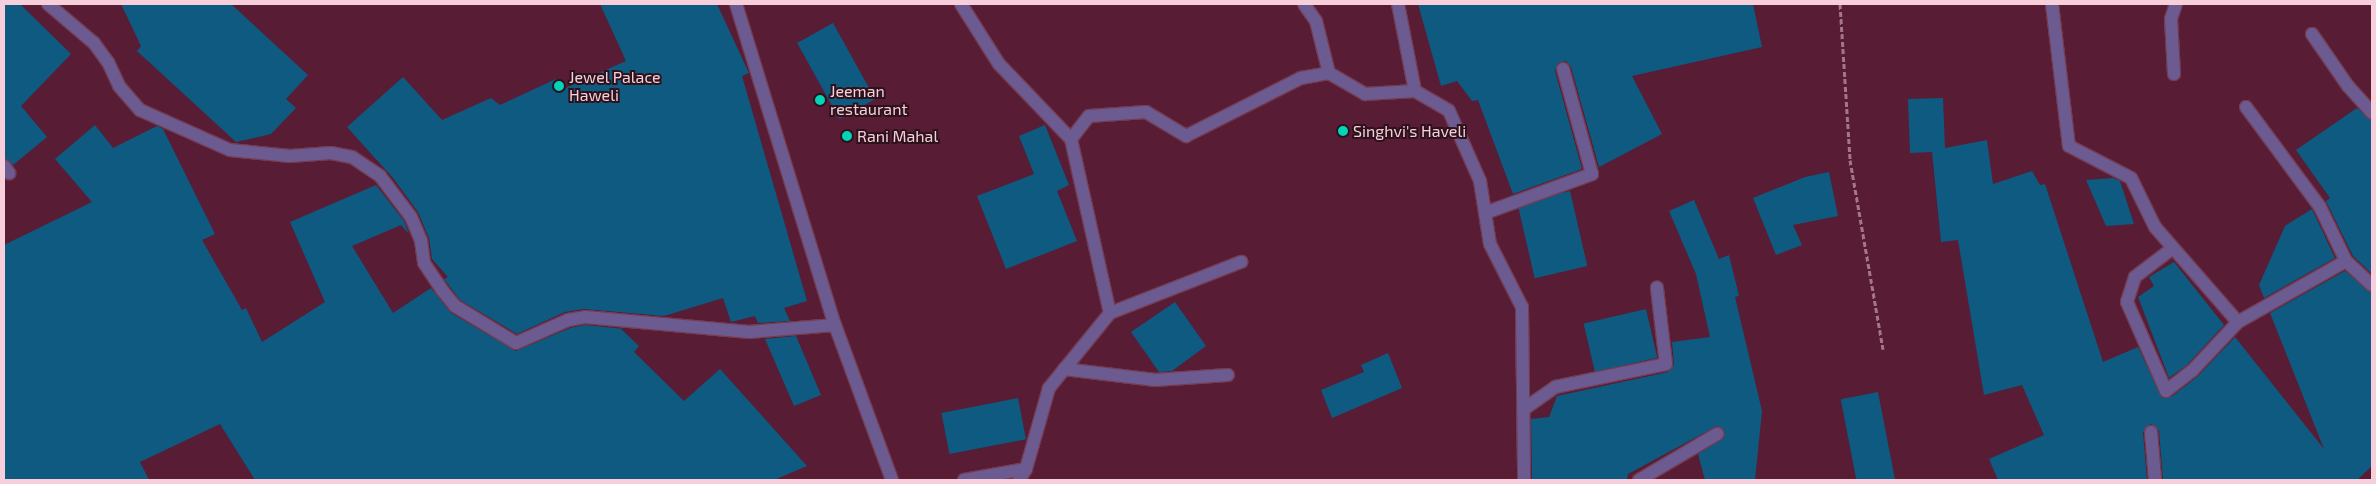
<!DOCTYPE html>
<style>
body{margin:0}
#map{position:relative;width:2376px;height:484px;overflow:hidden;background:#581c35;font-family:"Exo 2",sans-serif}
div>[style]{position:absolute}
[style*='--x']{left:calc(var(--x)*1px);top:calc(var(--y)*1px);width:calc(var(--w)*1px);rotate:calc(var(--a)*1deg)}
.building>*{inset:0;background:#0e5a81;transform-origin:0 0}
.path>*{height:3px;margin-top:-1.5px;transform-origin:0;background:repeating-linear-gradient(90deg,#a77588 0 5px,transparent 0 7.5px)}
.roads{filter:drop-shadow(1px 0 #743c53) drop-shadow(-1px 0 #743c53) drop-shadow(0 1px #743c53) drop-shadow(0 -1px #743c53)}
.minor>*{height:12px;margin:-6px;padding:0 6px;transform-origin:6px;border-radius:6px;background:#6c5b91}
.dots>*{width:14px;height:14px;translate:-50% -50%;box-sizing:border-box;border:2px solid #2d121c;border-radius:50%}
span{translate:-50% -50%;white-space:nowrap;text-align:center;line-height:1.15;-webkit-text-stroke:4px #2d121c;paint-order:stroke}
.poi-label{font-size:16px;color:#f6cfdb}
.left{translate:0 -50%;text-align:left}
.frame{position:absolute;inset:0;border:5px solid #f6cfdb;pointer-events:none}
</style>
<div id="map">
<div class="building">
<i style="clip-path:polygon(4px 4px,20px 4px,71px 54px,21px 106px,47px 137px,13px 165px,4px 158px)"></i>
<i style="clip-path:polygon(121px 4px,231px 4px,308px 75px,286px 99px,296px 108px,271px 134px,236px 142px,137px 51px,141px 46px)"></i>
<i style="clip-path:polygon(600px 4px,717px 4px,749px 73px,742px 76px,807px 301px,784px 308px,790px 321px,758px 323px,755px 316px,731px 322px,723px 298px,664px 316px,584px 309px,565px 312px,517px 334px,460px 300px,444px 279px,448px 277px,432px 259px,429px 238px,418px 212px,393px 178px,347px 127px,403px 77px,442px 120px,491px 98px,500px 105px,556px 79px,561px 90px,626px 61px)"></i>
<i style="clip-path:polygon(1418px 4px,1753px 4px,1762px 47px,1632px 76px,1662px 134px,1599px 167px,1571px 67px,1566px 61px,1558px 63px,1555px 71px,1582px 169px,1513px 194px,1478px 100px,1472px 101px,1457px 81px,1441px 86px)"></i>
<i style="left:833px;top:23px;width:87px;height:41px;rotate:61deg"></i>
<i style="clip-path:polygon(1943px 98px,1945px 148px,1987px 140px,1993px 184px,2032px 171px,2040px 185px,2045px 184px,2103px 362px,2138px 347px,2162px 398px,2171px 397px,2197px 377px,2235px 337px,2324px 449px,2270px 313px,2345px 271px,2372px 293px,2372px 466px,2357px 480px,2163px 480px,2159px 431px,2151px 424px,2143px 432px,2147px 480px,1998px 480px,1989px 459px,2044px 435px,2022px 385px,1984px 395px,1958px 240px,1941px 242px,1932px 152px,1910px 153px,1908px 99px)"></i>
<i style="clip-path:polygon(2357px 108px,2372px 121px,2372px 274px,2353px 256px,2326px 201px,2330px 198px,2296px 150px)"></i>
<i style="clip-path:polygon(95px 125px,113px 148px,157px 126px,163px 129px,215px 234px,202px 240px,242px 310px,246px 308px,262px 342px,325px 302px,290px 222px,376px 185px,404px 221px,409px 234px,401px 225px,352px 246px,393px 313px,431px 288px,451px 313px,516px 351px,570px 328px,585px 325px,624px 329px,621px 329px,639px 346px,634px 352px,684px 401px,720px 369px,807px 466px,774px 480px,255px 480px,220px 424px,140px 462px,149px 480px,4px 480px,4px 245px,92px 202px,55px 159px)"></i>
<i style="clip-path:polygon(1045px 125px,1069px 185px,1057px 191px,1077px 241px,1006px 269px,977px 196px,1034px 174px,1019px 136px)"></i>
<i style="clip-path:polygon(1829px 172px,1838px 216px,1793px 225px,1802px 245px,1776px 255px,1753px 198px,1805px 177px)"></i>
<i style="clip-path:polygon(2113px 178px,2120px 181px,2134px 224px,2106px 226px,2086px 180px)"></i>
<i style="left:1570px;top:191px;width:77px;height:54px;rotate:77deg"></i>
<i style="clip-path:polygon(1694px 200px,1719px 259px,1729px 255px,1739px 296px,1735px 297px,1762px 411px,1755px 480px,1705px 480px,1698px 454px,1724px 438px,1724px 430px,1717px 426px,1628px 474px,1627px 480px,1532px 480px,1531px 419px,1549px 417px,1557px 396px,1668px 372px,1674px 364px,1672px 342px,1710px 337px,1696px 274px,1669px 211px)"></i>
<i style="clip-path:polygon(2312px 209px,2335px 258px,2264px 298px,2259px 285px,2285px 226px)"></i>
<i style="clip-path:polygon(2174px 262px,2224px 325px,2187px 365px,2169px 378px,2138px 297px,2154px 286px,2149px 277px)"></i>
<i style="clip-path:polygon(1175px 302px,1206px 346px,1172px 371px,1159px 372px,1131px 332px)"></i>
<i style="left:1646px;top:309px;width:50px;height:64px;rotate:77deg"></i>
<i style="clip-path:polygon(796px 336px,821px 395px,794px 406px,765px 339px)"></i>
<i style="clip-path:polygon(1388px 353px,1402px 388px,1332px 418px,1321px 390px,1364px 372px,1361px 365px)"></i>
<i style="left:1878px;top:392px;width:90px;height:38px;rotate:79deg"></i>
<i style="left:1018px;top:398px;width:42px;height:78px;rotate:79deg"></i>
</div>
<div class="path">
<i style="--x:1840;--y:4;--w:156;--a:86.3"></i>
<i style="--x:1850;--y:160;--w:192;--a:80.1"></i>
</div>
<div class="roads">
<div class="minor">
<i style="--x:48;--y:4;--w:60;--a:40.3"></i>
<i style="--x:94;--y:43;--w:24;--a:54"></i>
<i style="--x:108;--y:62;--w:26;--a:65"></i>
<i style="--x:119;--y:86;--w:32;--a:49"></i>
<i style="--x:140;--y:110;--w:98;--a:24"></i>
<i style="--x:230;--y:150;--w:60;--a:5.7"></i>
<i style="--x:290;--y:156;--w:41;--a:-4.2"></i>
<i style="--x:331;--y:153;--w:21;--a:11"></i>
<i style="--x:352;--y:157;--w:34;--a:34"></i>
<i style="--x:380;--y:176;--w:51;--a:52.9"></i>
<i style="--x:411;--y:217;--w:26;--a:67"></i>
<i style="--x:421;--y:241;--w:22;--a:82"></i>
<i style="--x:424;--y:263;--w:32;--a:56"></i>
<i style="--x:442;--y:290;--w:21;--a:51"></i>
<i style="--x:455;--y:306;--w:71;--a:31.2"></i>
<i style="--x:516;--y:343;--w:57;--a:-23.9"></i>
<i style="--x:568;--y:320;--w:17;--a:-10"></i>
<i style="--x:585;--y:317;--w:165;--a:5.2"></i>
<i style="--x:749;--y:332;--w:86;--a:-4.7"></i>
<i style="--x:736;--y:4;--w:336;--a:72.9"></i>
<i style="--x:835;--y:325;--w:165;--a:69.8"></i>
<i style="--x:961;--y:4;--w:71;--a:57.7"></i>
<i style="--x:999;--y:64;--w:104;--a:46.2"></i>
<i style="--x:1071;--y:139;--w:178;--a:77.4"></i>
<i style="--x:1110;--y:313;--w:97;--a:129.1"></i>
<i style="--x:1049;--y:388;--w:84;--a:105.9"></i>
<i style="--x:1026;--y:469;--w:13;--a:122"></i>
<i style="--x:1304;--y:4;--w:21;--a:55"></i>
<i style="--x:1316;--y:21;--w:54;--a:76"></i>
<i style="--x:1398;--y:4;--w:89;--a:78.9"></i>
<i style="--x:2052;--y:4;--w:143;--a:83.2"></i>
<i style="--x:2069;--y:146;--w:70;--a:27.3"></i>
<i style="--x:2131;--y:178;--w:55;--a:63.9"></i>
<i style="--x:2155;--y:227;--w:126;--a:48.9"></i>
<i style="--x:2238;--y:322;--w:124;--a:-29.5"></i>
<i style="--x:2346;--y:261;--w:35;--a:43"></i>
<i style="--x:2312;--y:34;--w:63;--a:55.3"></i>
<i style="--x:2348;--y:86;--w:36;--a:48"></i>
<i style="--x:2174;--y:74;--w:55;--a:-93.1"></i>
<i style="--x:2171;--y:19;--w:16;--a:-72"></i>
<i style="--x:2246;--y:107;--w:124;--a:53.5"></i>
<i style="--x:2320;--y:207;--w:60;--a:64.3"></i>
<i style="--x:1071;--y:139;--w:29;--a:-52"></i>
<i style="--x:1089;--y:116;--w:57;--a:-4"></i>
<i style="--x:1146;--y:112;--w:47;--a:31"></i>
<i style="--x:1186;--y:136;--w:129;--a:-26.8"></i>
<i style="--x:1301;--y:78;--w:28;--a:-10"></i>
<i style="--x:1329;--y:73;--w:42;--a:30.3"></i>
<i style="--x:1365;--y:94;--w:50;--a:-3.4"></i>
<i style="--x:1415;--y:91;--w:39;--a:30"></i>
<i style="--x:1449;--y:111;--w:77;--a:66.1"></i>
<i style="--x:1480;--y:181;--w:64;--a:81"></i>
<i style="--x:1490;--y:244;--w:71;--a:63.1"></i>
<i style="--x:1522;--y:307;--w:173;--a:89.3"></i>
<i style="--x:4;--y:166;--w:9;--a:54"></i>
<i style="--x:1485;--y:213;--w:114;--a:-20"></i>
<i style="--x:1592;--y:174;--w:109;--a:-105.4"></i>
<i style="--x:2173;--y:248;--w:48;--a:142.7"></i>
<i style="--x:2135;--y:277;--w:26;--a:108"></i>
<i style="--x:2127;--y:302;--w:97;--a:66.3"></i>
<i style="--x:2166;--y:391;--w:33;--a:-38"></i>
<i style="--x:2192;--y:371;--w:67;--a:-46.8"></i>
<i style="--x:1110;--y:313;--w:141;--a:-21.3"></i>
<i style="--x:1064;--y:369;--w:92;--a:6.9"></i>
<i style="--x:1155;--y:380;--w:73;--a:-3.9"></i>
<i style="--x:1524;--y:409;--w:38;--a:-35"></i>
<i style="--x:1555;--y:387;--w:113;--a:-11.7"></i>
<i style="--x:1666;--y:364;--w:77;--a:-96.8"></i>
<i style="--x:2151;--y:432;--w:48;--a:85.2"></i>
<i style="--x:964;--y:480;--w:63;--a:-10.1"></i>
<i style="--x:1639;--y:480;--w:91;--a:-30.5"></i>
</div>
</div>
<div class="dots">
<i style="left:559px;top:86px;background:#00d5b7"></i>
<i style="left:820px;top:100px;background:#00d5b7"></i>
<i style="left:1343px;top:131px;background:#00d5b7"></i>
<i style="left:847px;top:136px;background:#00d5b7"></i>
</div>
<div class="poi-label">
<span class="left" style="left:569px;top:86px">Jewel Palace<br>Haweli</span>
<span class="left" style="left:830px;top:100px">Jeeman<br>restaurant</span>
<span class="left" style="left:1353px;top:131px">Singhvi's Haveli</span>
<span class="left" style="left:857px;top:136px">Rani Mahal</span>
</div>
<div class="frame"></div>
</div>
